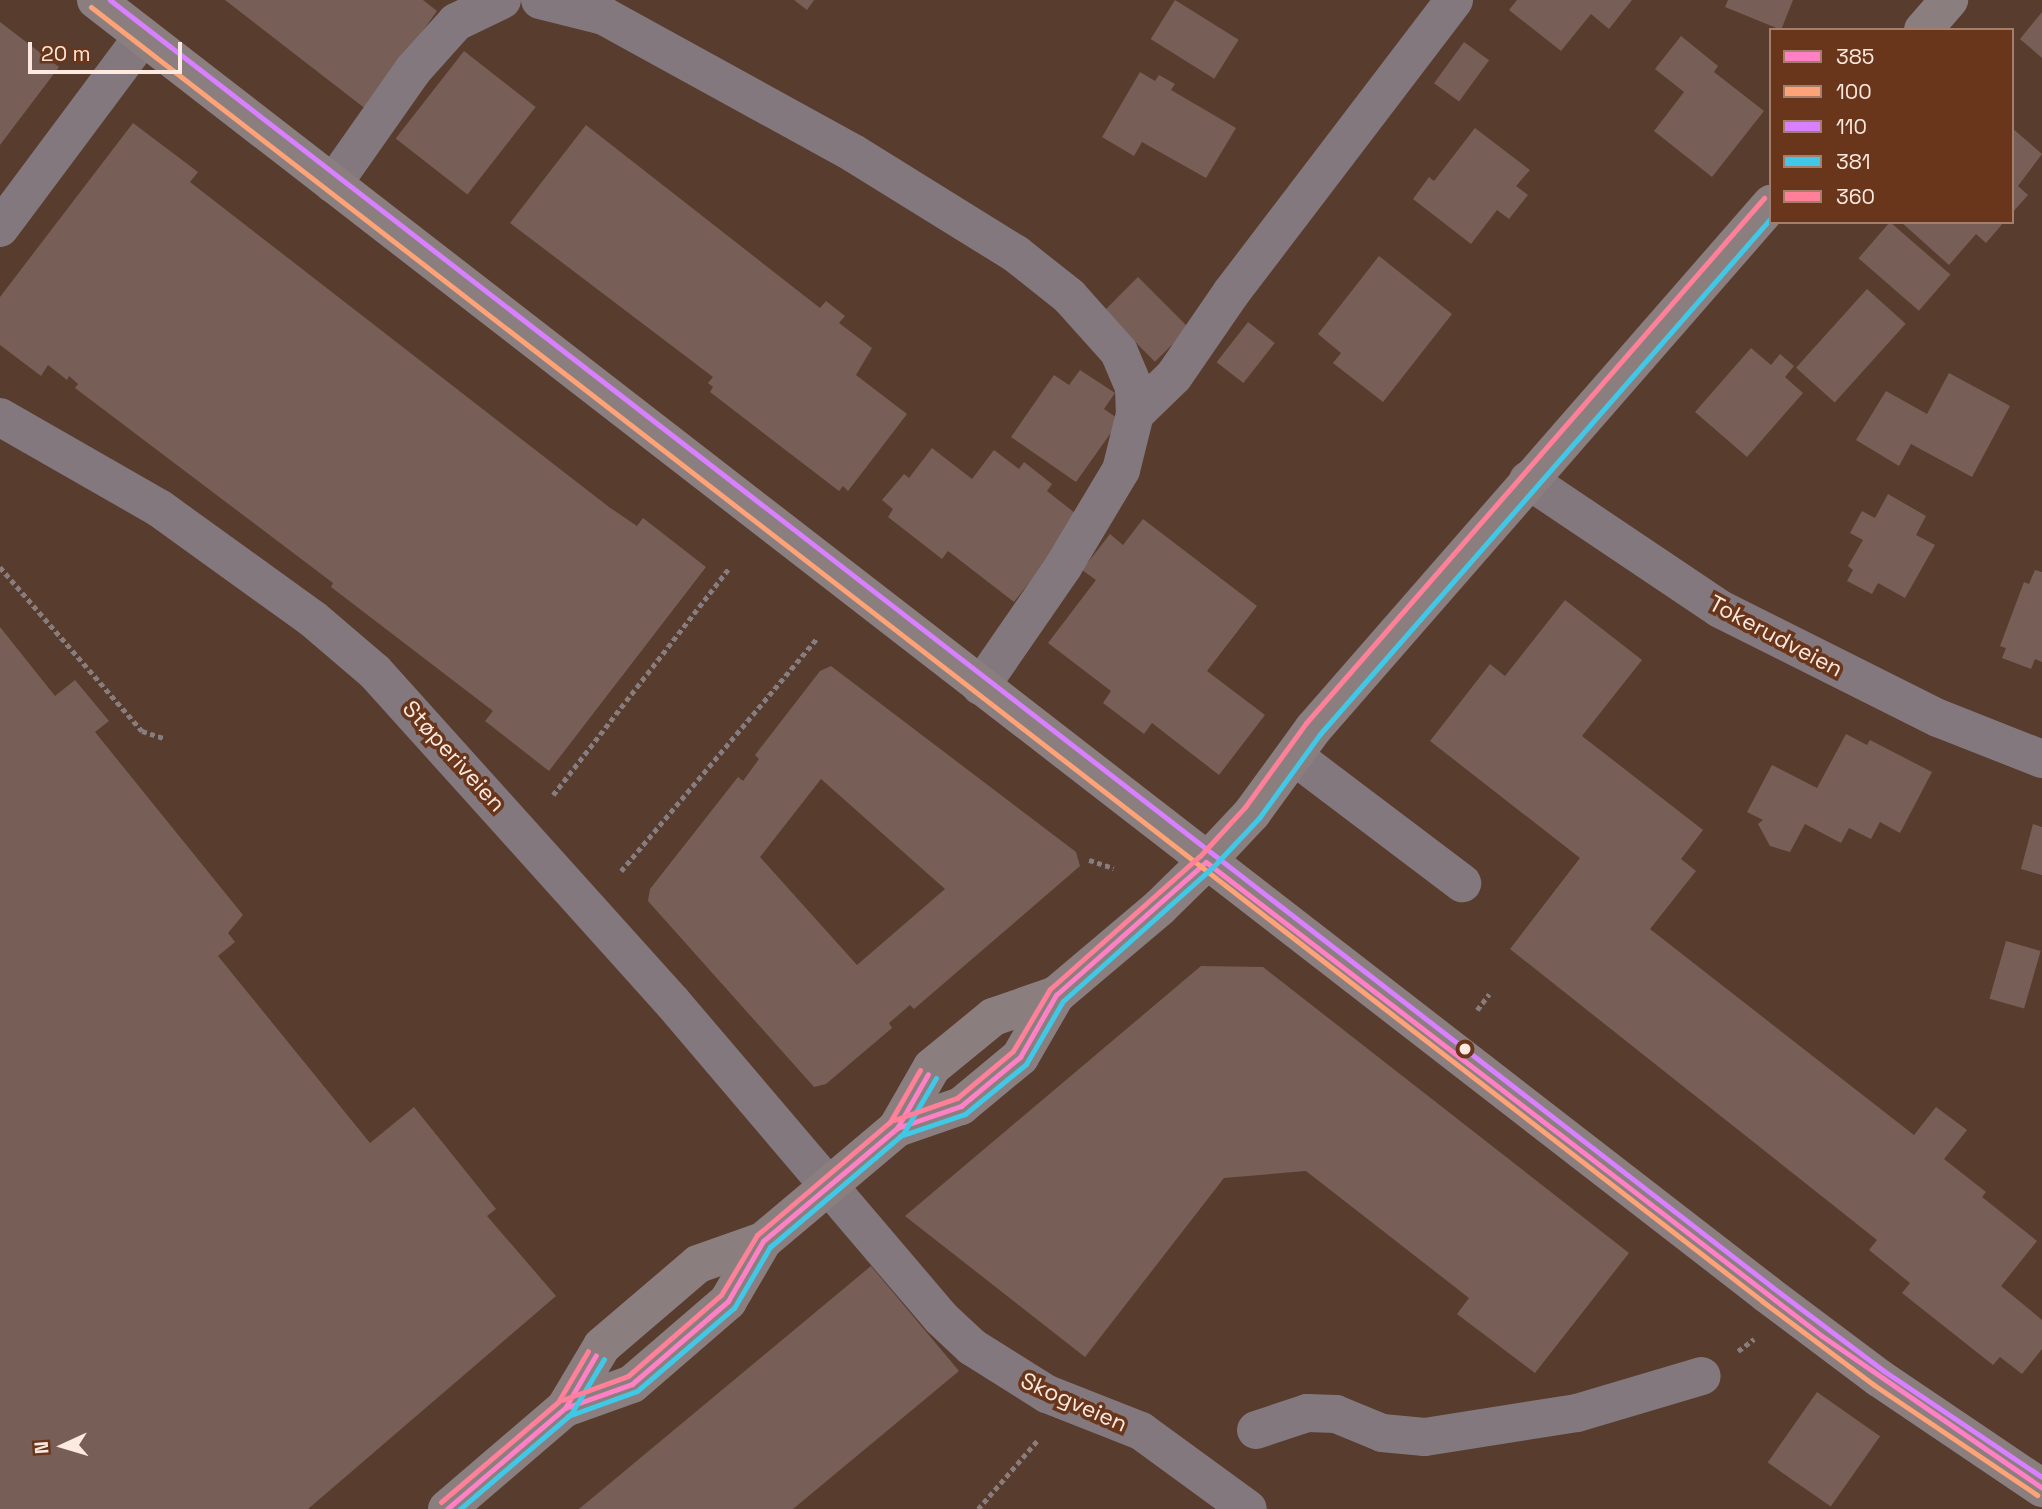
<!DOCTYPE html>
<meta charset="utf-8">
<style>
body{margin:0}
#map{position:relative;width:2042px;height:1509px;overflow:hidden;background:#583c2e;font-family:"Space Grotesk",sans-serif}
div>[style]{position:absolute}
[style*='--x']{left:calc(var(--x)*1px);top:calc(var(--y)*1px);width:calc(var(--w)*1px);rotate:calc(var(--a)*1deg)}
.building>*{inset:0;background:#775f57;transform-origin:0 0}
.path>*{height:4.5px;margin-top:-2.25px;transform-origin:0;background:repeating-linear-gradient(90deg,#877c7e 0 5px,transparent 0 8.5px)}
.minor>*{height:38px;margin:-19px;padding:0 19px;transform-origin:19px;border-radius:19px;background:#83787e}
.major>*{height:38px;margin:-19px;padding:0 19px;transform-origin:19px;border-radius:19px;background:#8b7e7e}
.bus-1>*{height:5px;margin:-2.5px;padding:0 2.5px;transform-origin:2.5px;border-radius:2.5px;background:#ff80c5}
.bus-2>*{height:5px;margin:-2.5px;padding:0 2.5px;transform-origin:2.5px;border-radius:2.5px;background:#fea277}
.bus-3>*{height:5px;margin:-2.5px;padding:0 2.5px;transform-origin:2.5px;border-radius:2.5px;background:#d880ff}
.bus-4>*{height:5px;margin:-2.5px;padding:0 2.5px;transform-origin:2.5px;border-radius:2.5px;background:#40c8e6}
.bus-5>*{height:5px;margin:-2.5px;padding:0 2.5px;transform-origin:2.5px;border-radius:2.5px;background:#ff8098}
.dots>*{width:19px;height:19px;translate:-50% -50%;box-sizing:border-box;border:4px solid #69361c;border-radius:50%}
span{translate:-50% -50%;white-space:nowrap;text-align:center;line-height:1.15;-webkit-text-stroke:7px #69361c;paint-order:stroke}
.street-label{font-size:23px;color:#fde9e0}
.legend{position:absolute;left:1769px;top:28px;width:245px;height:196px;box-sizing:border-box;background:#69361c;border:2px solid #a47e6a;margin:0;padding:9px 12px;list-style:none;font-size:21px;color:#fde9e0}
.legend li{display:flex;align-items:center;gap:14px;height:35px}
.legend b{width:35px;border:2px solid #a47e6a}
.north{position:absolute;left:28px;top:1411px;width:70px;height:70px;-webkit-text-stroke:5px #69361c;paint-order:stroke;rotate:266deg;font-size:19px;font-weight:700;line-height:28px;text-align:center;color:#fde9e0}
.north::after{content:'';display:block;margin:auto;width:24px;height:32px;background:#fde9e0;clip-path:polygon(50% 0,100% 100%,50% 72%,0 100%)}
.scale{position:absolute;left:28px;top:42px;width:154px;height:32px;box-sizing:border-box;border:4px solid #fde9e0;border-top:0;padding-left:9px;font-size:21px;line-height:24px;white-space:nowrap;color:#fde9e0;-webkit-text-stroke:5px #69361c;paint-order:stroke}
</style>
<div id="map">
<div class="building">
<i style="clip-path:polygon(225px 0,423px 0,437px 11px,367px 110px)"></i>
<i style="clip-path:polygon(794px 0,814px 0,807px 10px)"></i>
<i style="left:1175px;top:0;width:75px;height:46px;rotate:32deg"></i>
<i style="clip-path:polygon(1517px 0,1632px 0,1609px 29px,1591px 14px,1561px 51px,1509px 10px)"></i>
<i style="clip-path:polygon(1728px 0,1793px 0,1781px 30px,1725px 7px)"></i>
<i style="clip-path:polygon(2042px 12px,2042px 58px,2020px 39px)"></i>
<i style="clip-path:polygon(0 22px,59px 67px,0 145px)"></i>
<i style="clip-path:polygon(1681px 36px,1718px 66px,1714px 72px,1764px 111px,1712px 177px,1654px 131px,1684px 92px,1655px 69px)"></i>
<i style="left:1464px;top:42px;width:31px;height:51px;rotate:36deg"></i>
<i style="left:464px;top:51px;width:91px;height:111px;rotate:38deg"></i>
<i style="clip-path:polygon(1140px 72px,1155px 81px,1159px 75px,1175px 84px,1171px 90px,1236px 128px,1206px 178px,1142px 142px,1134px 156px,1102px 137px)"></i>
<i style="clip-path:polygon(133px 123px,198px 172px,190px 182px,609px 507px,637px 526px,643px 518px,706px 567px,549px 771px,485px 721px,493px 711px,331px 587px,333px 583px,75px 388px,78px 384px,69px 376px,67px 380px,48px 365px,41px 376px,0 345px,0 297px)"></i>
<i style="clip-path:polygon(586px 125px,820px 308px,826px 301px,845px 316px,839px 323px,872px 348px,856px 375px,907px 414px,848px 491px,843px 486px,839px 491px,710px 392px,713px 387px,708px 383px,713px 377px,510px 223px)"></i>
<i style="clip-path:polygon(1475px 128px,1530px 170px,1516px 186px,1528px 195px,1509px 219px,1497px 210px,1471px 244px,1413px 199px,1429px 177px,1434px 181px)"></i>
<i style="clip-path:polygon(2012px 128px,2042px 154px,2018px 186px,2028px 195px,2012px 213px)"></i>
<i style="left:1890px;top:222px;width:80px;height:48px;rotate:41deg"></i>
<i style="clip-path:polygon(1901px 222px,2004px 222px,1986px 243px,1976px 234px,1949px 265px)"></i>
<i style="clip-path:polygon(1379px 256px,1452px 314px,1383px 402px,1333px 363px,1341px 353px,1318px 334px)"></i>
<i style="left:1138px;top:277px;width:72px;height:48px;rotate:45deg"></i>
<i style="left:1867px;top:289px;width:52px;height:106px;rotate:42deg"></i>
<i style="left:1248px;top:322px;width:34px;height:51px;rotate:38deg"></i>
<i style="clip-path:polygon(1751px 348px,1771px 365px,1780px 354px,1794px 366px,1785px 377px,1803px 393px,1747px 457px,1695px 412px)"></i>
<i style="clip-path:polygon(1080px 370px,1115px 393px,1104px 409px,1120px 420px,1076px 482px,1011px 437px,1054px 375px,1069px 385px)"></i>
<i style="clip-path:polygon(1949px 373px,2010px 406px,1972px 477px,1911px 444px,1899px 466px,1856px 440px,1886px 391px,1927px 414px)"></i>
<i style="clip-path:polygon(932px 448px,972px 479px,994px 450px,1019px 469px,1024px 462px,1052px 484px,1047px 491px,1080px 517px,1014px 602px,948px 551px,942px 559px,888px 517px,893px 509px,882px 500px,904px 474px,909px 478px)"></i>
<i style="clip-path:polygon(1888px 494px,1926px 516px,1916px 535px,1935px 545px,1905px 598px,1878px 583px,1872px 594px,1847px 581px,1853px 570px,1848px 566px,1863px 540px,1850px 533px,1862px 511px,1875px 518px)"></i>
<i style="clip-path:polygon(1143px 519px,1257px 606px,1207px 671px,1265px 715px,1219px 775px,1152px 723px,1144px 734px,1103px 703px,1111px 691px,1048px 643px,1096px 580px,1082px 570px,1110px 534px,1123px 545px)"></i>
<i style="clip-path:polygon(2035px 570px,2042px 572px,2042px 662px,2035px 659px,2031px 669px,2002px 658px,2006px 648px,2000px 646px,2024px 582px,2029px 584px)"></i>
<i style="clip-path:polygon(1565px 600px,1642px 660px,1582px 736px,1703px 830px,1681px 859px,1696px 871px,1650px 929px,1914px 1135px,1936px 1107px,1967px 1130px,1944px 1159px,1986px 1192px,1982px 1197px,2037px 1241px,2001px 1286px,2042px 1320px,2042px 1349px,2022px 1374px,2000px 1357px,1993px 1365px,1902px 1293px,1910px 1283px,1869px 1250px,1877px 1240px,1510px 949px,1580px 858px,1430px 741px,1490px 664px,1505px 676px)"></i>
<i style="clip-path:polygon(0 627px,55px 696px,75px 680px,109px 721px,95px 732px,243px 915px,228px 933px,235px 942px,218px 956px,370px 1143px,414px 1107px,496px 1209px,487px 1216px,556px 1296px,308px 1509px,0 1509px)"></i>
<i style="clip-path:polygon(evenodd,831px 666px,1076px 852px,1080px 866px,914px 1009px,910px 1005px,889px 1023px,892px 1028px,826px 1084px,814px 1087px,648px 901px,650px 889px,738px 777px,743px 781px,759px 759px,755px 755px,820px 671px,831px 666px,821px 779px,945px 889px,857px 965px,760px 857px,821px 779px)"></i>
<i style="clip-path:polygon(1846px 734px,1867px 745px,1870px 740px,1932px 772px,1900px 833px,1880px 822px,1871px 839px,1849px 828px,1841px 843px,1805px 824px,1790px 852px,1770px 846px,1758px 824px,1763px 820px,1747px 812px,1772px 765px,1817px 788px)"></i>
<i style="clip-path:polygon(2033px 824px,2042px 827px,2042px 875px,2021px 869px)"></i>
<i style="left:2006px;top:941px;width:36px;height:60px;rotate:16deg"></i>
<i style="clip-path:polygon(1201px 966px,1263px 967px,1629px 1253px,1535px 1373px,1457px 1314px,1469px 1298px,1306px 1171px,1224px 1178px,1085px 1357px,905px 1216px)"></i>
<i style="clip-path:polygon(871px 1266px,959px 1371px,793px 1509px,579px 1509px)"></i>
<i style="left:1817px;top:1392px;width:77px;height:86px;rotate:35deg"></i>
</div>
<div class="path">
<i style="--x:0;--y:567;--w:217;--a:49.1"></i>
<i style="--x:142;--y:731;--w:23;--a:18"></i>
<i style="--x:553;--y:795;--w:286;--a:-52.2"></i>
<i style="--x:1089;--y:860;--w:26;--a:18"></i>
<i style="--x:621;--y:871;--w:304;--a:-49.9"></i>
<i style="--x:1477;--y:1010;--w:20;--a:-53"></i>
<i style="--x:1738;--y:1351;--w:20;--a:-37"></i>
<i style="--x:978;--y:1509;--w:90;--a:-49.1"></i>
</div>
<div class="minor">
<i style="--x:540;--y:0;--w:66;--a:14"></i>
<i style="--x:604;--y:16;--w:284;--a:28.8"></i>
<i style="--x:853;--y:153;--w:192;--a:31.8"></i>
<i style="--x:1016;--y:254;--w:68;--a:38.4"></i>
<i style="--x:1069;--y:296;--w:75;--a:48.2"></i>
<i style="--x:1119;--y:352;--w:38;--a:67"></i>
<i style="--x:1134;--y:387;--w:27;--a:88"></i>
<i style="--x:1135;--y:414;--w:58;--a:104"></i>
<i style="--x:1121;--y:470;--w:113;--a:120.9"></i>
<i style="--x:1063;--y:567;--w:145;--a:124.6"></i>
<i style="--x:333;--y:184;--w:139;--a:-54.9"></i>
<i style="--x:413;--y:70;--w:64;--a:-48.1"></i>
<i style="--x:456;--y:22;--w:51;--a:-25.6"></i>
<i style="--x:0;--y:228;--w:239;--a:-53.3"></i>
<i style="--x:1135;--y:414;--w:54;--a:-44.3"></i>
<i style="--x:1174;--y:376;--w:101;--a:-55.5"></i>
<i style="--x:1231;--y:293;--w:368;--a:-52.7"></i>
<i style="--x:0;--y:417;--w:183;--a:29.8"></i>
<i style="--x:159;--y:508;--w:190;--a:35.8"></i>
<i style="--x:313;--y:619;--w:82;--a:40.5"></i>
<i style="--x:375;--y:672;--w:445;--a:48"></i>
<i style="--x:673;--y:1003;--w:414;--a:49.6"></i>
<i style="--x:941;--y:1318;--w:42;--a:43.1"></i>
<i style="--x:972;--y:1347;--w:89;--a:32.1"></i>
<i style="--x:1047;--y:1394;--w:101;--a:21.5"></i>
<i style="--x:1141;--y:1431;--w:132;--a:36.1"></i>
<i style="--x:1528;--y:480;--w:231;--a:33.9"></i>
<i style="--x:1720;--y:609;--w:244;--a:26.6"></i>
<i style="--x:1938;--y:718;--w:112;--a:21.5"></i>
<i style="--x:1294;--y:756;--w:211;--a:37.1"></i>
<i style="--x:1256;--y:1430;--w:54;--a:-18.4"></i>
<i style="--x:1307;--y:1413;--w:29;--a:2"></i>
<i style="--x:1336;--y:1414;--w:50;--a:22.4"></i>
<i style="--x:1382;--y:1433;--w:43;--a:5.3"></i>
<i style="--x:1425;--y:1437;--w:154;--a:-9"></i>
<i style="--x:1577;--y:1413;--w:130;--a:-16.5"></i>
</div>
<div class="major">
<i style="--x:96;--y:0;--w:2113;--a:37.75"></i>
<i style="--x:1767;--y:1294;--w:140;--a:36.9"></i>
<i style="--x:1879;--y:1378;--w:197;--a:34"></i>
<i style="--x:1923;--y:30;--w:40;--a:-49"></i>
<i style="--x:897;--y:1128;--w:68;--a:-19"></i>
<i style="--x:961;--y:1106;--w:77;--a:-39.7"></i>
<i style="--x:1020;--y:1057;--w:72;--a:-59.9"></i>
<i style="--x:1056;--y:995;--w:136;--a:-40.2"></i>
<i style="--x:1160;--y:907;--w:64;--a:-44.4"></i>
<i style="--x:1206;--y:862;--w:67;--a:-46.8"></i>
<i style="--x:1252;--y:813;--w:104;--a:-54"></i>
<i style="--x:1313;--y:729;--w:697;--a:-48.9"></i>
<i style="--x:565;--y:1408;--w:71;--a:-19.7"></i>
<i style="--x:632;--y:1384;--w:127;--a:-40.8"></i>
<i style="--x:728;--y:1301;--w:69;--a:-59.7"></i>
<i style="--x:763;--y:1241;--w:175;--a:-40.1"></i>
<i style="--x:897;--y:1128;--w:70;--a:-60.2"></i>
<i style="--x:932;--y:1067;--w:79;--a:-39.3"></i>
<i style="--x:993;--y:1017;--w:67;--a:-19.2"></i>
<i style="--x:447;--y:1509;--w:155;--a:-40.6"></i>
<i style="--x:565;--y:1408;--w:72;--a:-59.2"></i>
<i style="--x:602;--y:1346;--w:126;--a:-40.5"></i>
<i style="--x:698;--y:1264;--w:69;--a:-19.5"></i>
</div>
<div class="bus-1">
<i style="--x:897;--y:1128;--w:68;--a:-19"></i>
<i style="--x:961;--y:1106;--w:77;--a:-39.7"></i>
<i style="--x:1020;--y:1057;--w:72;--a:-59.9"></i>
<i style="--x:1056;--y:995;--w:200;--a:-41.6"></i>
<i style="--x:1206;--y:862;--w:777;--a:37.58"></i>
<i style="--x:1822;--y:1336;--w:267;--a:34.6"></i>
<i style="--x:565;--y:1408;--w:71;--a:-19.7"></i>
<i style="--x:632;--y:1384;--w:127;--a:-40.8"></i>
<i style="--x:728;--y:1301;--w:69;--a:-59.7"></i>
<i style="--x:763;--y:1241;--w:175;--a:-40.1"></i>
<i style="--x:897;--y:1128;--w:62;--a:-60.1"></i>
<i style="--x:447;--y:1509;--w:155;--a:-40.6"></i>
<i style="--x:565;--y:1408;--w:61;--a:-59.7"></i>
</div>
<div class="bus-2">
<i style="--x:91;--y:7;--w:2113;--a:37.75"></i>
<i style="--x:1762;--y:1301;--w:140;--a:36.9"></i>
<i style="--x:1874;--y:1385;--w:197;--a:34"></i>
</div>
<div class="bus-3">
<i style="--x:110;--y:0;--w:2102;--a:37.75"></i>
<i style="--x:1772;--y:1287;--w:140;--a:36.9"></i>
<i style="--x:1884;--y:1371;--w:190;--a:33.9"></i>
</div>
<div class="bus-4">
<i style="--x:900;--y:1136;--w:69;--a:-18.7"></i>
<i style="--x:965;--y:1114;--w:79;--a:-39.3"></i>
<i style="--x:1026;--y:1064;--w:73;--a:-59.6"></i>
<i style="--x:1063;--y:1001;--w:200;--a:-41.8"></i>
<i style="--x:1212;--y:868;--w:69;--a:-46.8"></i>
<i style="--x:1259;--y:818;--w:104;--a:-54"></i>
<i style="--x:1320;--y:734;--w:685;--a:-48.85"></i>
<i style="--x:568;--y:1416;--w:73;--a:-19.9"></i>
<i style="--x:637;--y:1391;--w:128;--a:-40.6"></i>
<i style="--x:734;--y:1308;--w:71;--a:-59.5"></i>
<i style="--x:770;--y:1247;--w:175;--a:-40.4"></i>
<i style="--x:903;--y:1134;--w:65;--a:-59.5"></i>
<i style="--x:460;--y:1509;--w:146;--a:-40.6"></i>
<i style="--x:571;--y:1414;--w:64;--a:-59"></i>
</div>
<div class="bus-5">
<i style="--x:894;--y:1120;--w:67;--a:-19.2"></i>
<i style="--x:957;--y:1098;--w:73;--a:-40"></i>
<i style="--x:1013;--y:1051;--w:72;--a:-59.2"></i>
<i style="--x:1050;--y:989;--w:200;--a:-41.6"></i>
<i style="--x:1200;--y:856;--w:67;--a:-47.4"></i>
<i style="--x:1245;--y:807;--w:104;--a:-54"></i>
<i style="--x:1306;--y:723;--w:697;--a:-48.9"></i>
<i style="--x:562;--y:1400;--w:70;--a:-20"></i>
<i style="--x:628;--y:1376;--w:123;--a:-41.1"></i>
<i style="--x:721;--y:1295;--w:70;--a:-59"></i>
<i style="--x:757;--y:1235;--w:175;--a:-40.4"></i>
<i style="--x:890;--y:1122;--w:60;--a:-60"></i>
<i style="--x:441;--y:1502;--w:154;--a:-40.5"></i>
<i style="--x:558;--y:1402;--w:59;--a:-59.5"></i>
</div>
<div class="dots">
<i style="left:1465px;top:1049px;background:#fde9e0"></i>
</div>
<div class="street-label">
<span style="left:1776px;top:636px;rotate:28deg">Tokerudveien</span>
<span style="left:454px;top:756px;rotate:48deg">Støperiveien</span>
<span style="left:1074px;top:1402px;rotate:24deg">Skogveien</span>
</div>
<ul class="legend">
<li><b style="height:9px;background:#ff80c5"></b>385</li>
<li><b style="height:9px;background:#fea277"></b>100</li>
<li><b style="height:9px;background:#d880ff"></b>110</li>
<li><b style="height:9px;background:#40c8e6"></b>381</li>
<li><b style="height:9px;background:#ff8098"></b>360</li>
</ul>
<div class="north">N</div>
<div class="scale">20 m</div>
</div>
